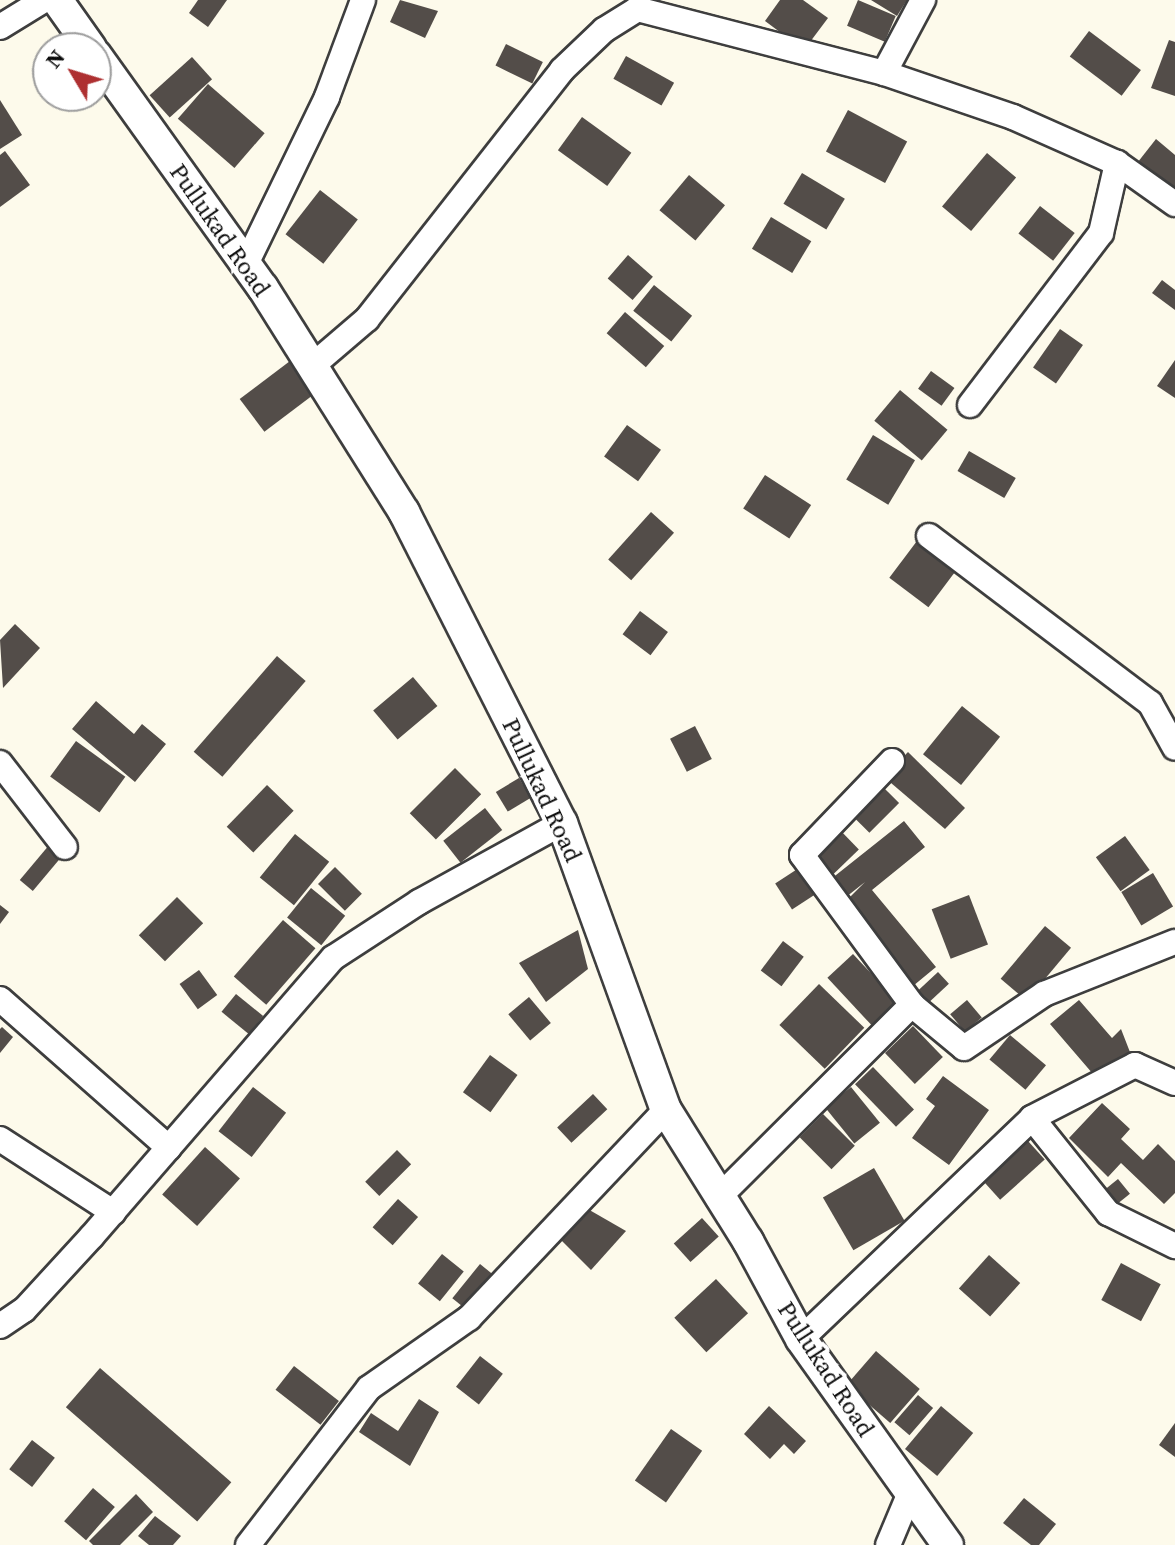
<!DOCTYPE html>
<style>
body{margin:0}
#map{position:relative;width:1175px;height:1545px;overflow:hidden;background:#fdfaeb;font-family:"Source Serif 4",serif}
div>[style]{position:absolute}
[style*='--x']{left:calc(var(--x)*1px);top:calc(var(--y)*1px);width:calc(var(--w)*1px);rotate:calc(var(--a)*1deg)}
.building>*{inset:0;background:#534d49;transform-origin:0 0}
.roads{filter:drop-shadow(2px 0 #3e3e3e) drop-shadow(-2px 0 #3e3e3e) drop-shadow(0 2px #3e3e3e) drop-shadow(0 -2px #3e3e3e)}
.minor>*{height:24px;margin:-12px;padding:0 12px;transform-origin:12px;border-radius:12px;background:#fff}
.tertiary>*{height:30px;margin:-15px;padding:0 15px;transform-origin:15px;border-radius:15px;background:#fff}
span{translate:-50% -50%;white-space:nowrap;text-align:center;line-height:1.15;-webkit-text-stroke:8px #fff;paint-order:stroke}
.street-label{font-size:24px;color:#0b0b0b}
.north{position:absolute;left:32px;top:32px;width:80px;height:80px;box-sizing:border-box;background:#fff;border:2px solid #9d9d9d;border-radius:50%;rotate:308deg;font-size:22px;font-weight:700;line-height:32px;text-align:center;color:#0b0b0b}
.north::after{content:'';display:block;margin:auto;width:28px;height:36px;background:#ae3031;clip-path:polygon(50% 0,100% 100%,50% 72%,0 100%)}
</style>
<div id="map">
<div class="building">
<i style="clip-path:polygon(198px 0,227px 0,208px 27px,189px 13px)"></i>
<i style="clip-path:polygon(400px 0,438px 11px,425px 38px,390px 22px)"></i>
<i style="clip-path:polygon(780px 0,803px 0,828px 18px,804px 50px,765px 21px)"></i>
<i style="left:858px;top:0;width:41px;height:28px;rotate:23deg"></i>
<i style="clip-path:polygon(871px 0,907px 0,897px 16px)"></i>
<i style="left:1089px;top:31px;width:65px;height:32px;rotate:37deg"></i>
<i style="clip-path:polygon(1169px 40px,1175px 42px,1175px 96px,1151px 88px)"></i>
<i style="left:506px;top:44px;width:41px;height:24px;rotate:26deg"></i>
<i style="left:626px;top:56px;width:55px;height:26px;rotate:29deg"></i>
<i style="left:192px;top:57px;width:30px;height:57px;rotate:48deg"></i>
<i style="left:208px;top:84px;width:75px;height:46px;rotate:41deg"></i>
<i style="clip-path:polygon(0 100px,22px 135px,0 149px)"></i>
<i style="left:848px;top:110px;width:67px;height:47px;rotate:28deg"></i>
<i style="left:582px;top:117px;width:61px;height:41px;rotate:36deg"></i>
<i style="clip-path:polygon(1156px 139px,1175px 155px,1175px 186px,1169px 194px,1134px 167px)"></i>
<i style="clip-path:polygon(5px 151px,30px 185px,0 207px,0 155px)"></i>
<i style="left:987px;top:153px;width:38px;height:70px;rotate:40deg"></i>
<i style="left:802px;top:173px;width:50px;height:36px;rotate:31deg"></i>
<i style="left:689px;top:175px;width:47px;height:46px;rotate:40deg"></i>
<i style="left:320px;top:190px;width:48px;height:56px;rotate:38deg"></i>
<i style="left:1040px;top:206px;width:44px;height:35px;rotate:38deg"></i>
<i style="left:771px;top:217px;width:47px;height:37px;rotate:31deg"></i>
<i style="left:628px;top:255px;width:33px;height:31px;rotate:41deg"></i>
<i style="clip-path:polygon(1162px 280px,1175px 290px,1175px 310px,1152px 293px)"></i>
<i style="left:654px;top:285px;width:49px;height:33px;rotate:39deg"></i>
<i style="left:625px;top:312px;width:52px;height:28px;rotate:41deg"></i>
<i style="left:1060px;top:329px;width:28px;height:47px;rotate:35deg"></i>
<i style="left:294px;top:358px;width:41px;height:68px;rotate:53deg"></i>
<i style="clip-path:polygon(1175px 360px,1175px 398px,1157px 386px)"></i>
<i style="left:931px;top:371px;width:29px;height:22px;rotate:36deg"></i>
<i style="left:900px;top:390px;width:62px;height:40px;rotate:40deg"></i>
<i style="left:627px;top:425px;width:42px;height:39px;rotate:36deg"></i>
<i style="left:873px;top:435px;width:49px;height:52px;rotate:31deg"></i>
<i style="left:969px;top:451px;width:54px;height:23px;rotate:30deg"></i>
<i style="left:765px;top:475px;width:55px;height:40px;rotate:33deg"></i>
<i style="left:651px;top:512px;width:31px;height:64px;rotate:42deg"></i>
<i style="left:923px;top:533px;width:49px;height:56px;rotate:37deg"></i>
<i style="left:640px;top:611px;width:35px;height:29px;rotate:37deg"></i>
<i style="clip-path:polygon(15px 624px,40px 648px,3px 688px,0 640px)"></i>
<i style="left:277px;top:656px;width:38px;height:127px;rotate:41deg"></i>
<i style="left:413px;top:677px;width:38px;height:52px;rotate:50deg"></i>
<i style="clip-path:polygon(96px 701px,134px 734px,142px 724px,166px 744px,135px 782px,72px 729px)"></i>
<i style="left:962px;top:706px;width:49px;height:62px;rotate:39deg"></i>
<i style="left:695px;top:726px;width:37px;height:28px;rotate:63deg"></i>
<i style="left:76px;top:741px;width:61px;height:44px;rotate:36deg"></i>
<i style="clip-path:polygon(908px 752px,965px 808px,945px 829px,884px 777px)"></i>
<i style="left:455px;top:768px;width:37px;height:64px;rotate:45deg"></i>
<i style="left:519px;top:778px;width:23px;height:27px;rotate:59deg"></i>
<i style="left:880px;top:784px;width:27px;height:42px;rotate:45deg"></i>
<i style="left:267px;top:785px;width:37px;height:58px;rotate:44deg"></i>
<i style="left:485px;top:808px;width:28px;height:53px;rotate:52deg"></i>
<i style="clip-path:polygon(904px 821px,925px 847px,872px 890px,936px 967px,913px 986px,844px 903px,865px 882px,841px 901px,826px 883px)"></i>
<i style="left:838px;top:828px;width:30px;height:42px;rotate:46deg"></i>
<i style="left:295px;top:834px;width:44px;height:56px;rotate:39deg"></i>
<i style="left:1125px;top:836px;width:42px;height:36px;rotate:54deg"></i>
<i style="left:50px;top:844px;width:17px;height:47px;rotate:40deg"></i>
<i style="left:802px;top:866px;width:31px;height:32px;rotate:57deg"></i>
<i style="left:335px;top:867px;width:38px;height:24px;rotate:45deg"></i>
<i style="left:1153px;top:873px;width:39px;height:37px;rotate:59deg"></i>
<i style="left:311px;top:888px;width:44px;height:38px;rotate:39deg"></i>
<i style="left:969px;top:895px;width:53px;height:40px;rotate:69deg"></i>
<i style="left:177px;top:897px;width:37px;height:54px;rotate:45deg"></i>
<i style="clip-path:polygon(0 905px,9px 912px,0 924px)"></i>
<i style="left:283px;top:920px;width:43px;height:75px;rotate:41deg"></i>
<i style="left:1045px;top:926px;width:34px;height:69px;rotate:40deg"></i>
<i style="clip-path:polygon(578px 930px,588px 969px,546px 1002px,519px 963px)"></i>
<i style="left:783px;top:941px;width:26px;height:37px;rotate:37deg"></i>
<i style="left:853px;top:954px;width:68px;height:35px;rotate:47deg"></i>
<i style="left:199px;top:970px;width:31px;height:24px;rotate:54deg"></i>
<i style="left:938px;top:972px;width:16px;height:29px;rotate:47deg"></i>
<i style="left:819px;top:984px;width:63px;height:57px;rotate:44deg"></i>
<i style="left:236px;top:994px;width:35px;height:23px;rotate:39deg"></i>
<i style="left:529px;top:997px;width:34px;height:27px;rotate:50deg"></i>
<i style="left:967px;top:1000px;width:23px;height:22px;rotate:50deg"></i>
<i style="clip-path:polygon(1079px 1000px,1112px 1038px,1121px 1029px,1135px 1065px,1093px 1074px,1050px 1024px)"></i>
<i style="left:913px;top:1026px;width:43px;height:39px;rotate:46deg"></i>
<i style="clip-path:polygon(2px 1027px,13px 1037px,0 1053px,0 1029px)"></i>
<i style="left:1010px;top:1035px;width:47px;height:32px;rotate:40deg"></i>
<i style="left:490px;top:1055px;width:34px;height:46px;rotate:36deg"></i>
<i style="left:873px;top:1067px;width:59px;height:25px;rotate:46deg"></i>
<i style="clip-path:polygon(943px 1076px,989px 1110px,949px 1165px,912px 1138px,935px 1106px,926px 1099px)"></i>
<i style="left:253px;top:1087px;width:42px;height:56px;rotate:38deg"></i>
<i style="left:851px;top:1087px;width:46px;height:33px;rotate:51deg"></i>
<i style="left:593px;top:1094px;width:21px;height:49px;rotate:47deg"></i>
<i style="clip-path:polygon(1102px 1103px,1130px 1129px,1121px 1139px,1143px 1160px,1158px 1144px,1175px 1161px,1175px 1193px,1164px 1204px,1121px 1163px,1108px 1177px,1069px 1138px)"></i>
<i style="left:823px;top:1114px;width:45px;height:33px;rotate:45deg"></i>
<i style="left:1028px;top:1141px;width:25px;height:60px;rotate:48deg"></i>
<i style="left:205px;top:1147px;width:47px;height:64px;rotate:42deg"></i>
<i style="left:397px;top:1150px;width:20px;height:45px;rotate:45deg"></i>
<i style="left:874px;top:1168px;width:61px;height:59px;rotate:60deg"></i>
<i style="left:1118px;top:1179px;width:19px;height:22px;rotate:51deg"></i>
<i style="left:398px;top:1199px;width:27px;height:38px;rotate:42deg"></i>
<i style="clip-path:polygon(586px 1208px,626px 1231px,591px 1270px,558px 1237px)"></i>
<i style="left:702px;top:1218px;width:25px;height:38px;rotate:48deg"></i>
<i style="left:442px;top:1254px;width:28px;height:38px;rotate:39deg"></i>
<i style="left:989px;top:1255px;width:42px;height:45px;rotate:42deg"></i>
<i style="left:1121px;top:1263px;width:45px;height:42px;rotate:28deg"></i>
<i style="left:480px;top:1264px;width:22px;height:44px;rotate:39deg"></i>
<i style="left:716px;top:1279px;width:47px;height:57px;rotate:47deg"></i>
<i style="left:876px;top:1351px;width:58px;height:45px;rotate:41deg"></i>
<i style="left:480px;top:1356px;width:29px;height:39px;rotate:38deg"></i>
<i style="left:294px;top:1366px;width:57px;height:30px;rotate:38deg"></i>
<i style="left:100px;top:1368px;width:174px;height:52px;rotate:41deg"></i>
<i style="left:918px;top:1395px;width:20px;height:36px;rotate:41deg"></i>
<i style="clip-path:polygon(419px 1399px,439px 1412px,410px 1466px,359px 1432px,371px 1413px,398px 1431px)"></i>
<i style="clip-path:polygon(769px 1406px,806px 1441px,794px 1454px,784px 1444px,770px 1459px,744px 1434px)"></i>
<i style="left:941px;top:1406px;width:42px;height:56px;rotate:40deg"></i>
<i style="clip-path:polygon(1175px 1423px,1175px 1457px,1159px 1445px)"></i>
<i style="left:671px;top:1429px;width:38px;height:63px;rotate:35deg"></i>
<i style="left:32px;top:1440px;width:29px;height:37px;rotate:38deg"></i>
<i style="left:93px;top:1488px;width:29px;height:44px;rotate:41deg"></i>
<i style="clip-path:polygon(136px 1494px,153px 1512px,120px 1545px,93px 1545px,89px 1541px)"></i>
<i style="clip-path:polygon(1024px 1498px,1056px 1524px,1039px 1545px,1031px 1545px,1003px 1523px)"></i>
<i style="clip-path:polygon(155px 1516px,181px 1536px,173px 1545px,149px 1545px,138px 1536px)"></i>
</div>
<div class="roads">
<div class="minor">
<i style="--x:0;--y:27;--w:52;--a:-31.5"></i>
<i style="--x:884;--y:73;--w:83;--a:-61.9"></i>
<i style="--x:246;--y:264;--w:186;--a:-64.1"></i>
<i style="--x:327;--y:97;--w:103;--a:-69.6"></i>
<i style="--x:312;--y:366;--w:72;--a:-40.5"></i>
<i style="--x:367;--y:319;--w:316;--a:-51.9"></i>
<i style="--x:562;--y:70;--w:58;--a:-43.6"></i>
<i style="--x:604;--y:30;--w:39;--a:-32"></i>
<i style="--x:637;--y:9;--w:255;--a:14.5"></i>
<i style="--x:884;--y:73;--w:136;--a:18.8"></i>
<i style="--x:1013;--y:117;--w:114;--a:23.9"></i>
<i style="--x:1117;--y:163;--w:71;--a:35.3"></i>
<i style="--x:970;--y:405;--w:216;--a:-52.7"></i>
<i style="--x:1101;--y:233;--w:72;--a:-77.1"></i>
<i style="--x:929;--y:536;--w:277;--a:37.1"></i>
<i style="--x:1150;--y:703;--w:51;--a:60.9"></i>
<i style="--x:892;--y:761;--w:130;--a:133.8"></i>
<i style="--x:802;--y:855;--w:186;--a:53.7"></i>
<i style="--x:0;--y:763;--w:106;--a:52.3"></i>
<i style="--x:0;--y:999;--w:225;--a:41.4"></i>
<i style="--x:1175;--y:1083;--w:44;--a:-155.8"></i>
<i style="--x:1135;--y:1065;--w:116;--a:152.8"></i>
<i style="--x:1032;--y:1118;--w:122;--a:51.3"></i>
<i style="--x:1108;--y:1213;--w:75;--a:26.2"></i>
<i style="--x:0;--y:1139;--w:135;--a:32.9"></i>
<i style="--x:718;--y:1198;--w:274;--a:-44.9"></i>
<i style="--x:912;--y:1005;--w:67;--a:39.6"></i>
<i style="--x:964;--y:1048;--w:97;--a:-34"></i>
<i style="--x:1044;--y:994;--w:141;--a:-21.7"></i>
<i style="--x:0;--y:1326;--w:29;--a:-34"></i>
<i style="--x:24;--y:1310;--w:100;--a:-47.4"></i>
<i style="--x:92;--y:1236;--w:368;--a:-49.1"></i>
<i style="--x:333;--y:958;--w:103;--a:-33.1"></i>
<i style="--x:419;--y:902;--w:163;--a:-28.9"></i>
<i style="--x:801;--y:1339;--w:320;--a:-43.7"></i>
<i style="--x:248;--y:1545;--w:198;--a:-52.4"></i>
<i style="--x:369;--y:1388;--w:122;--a:-35"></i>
<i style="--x:469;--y:1318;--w:286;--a:-46.6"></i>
<i style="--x:888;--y:1545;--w:54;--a:-67.2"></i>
</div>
<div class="tertiary">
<i style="--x:57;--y:0;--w:59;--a:54.7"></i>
<i style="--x:96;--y:55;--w:287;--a:54.4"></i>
<i style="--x:263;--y:288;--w:265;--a:57.8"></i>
<i style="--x:404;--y:512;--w:349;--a:63.1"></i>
<i style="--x:562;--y:823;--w:305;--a:70.1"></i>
<i style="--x:666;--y:1110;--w:155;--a:58"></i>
<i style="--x:748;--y:1241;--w:111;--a:61.6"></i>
<i style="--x:801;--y:1339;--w:253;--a:54.5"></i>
</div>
</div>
<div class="street-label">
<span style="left:220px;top:230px;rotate:55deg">Pullukad Road</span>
<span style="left:542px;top:790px;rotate:65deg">Pullukad Road</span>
<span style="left:826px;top:1369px;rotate:57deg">Pullukad Road</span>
</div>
<div class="north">N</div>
</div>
